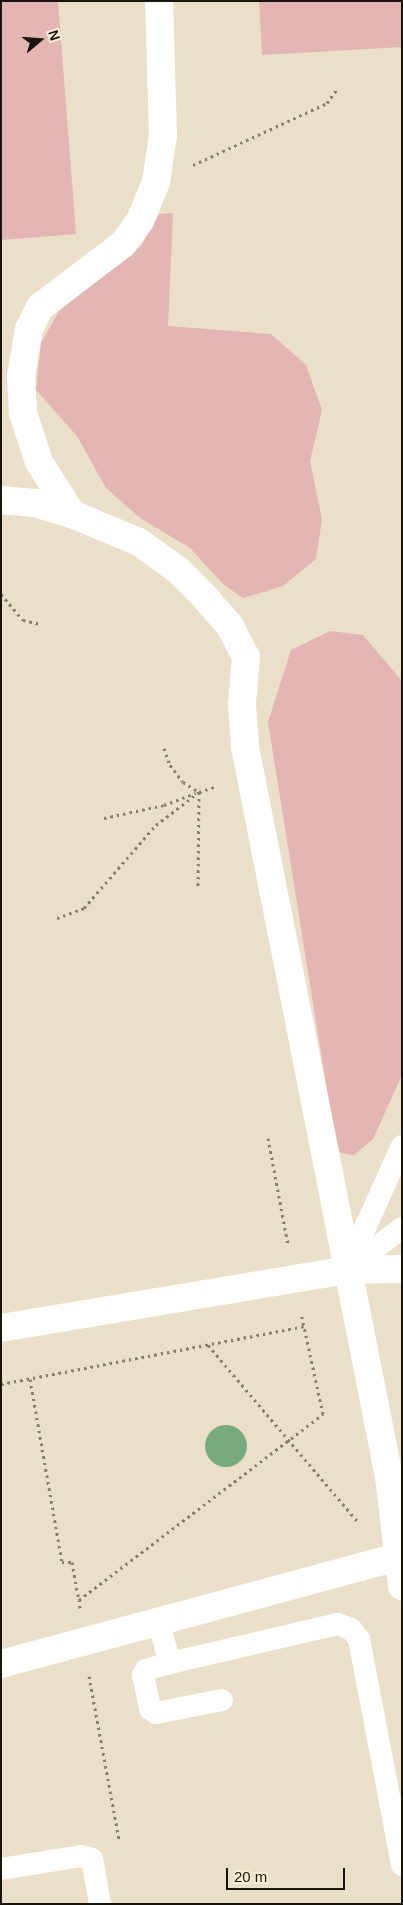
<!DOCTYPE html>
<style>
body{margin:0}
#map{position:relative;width:403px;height:1905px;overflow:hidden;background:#ebdfc9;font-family:Arial,sans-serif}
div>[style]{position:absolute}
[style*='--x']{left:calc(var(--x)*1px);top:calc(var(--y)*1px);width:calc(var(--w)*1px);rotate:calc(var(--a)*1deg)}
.green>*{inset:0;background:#e3b5b3}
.water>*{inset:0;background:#77aa7c}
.round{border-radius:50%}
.path>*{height:3px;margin-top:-1.5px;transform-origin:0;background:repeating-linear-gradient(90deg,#877e6f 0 2.5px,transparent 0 6.5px)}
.service>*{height:22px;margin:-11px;padding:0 11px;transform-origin:11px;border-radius:11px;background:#fff}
.minor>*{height:28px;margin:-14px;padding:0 14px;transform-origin:14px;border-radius:14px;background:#fff}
span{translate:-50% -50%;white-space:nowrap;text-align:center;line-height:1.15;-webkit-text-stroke:4px #f8ecd6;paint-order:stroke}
.frame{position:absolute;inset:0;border:2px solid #19150d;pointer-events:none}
.north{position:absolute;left:15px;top:15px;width:50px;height:50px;-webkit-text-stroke:4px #f8ecd6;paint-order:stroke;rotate:72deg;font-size:14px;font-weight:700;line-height:20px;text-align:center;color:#19150d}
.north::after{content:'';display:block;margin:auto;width:18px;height:22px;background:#19150d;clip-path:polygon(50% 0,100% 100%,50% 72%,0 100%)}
.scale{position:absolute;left:226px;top:1868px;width:119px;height:22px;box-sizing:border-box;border:2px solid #19150d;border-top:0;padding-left:6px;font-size:15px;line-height:18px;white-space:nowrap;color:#19150d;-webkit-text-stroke:4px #f8ecd6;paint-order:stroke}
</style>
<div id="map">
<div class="green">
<i style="clip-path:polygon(1px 1px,58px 1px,76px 234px,1px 240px)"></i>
<i style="clip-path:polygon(259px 1px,402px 1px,402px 47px,262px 55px)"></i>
<i style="clip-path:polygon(173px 213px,168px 326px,271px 334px,306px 365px,322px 410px,310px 461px,322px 519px,316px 559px,283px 586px,243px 598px,223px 584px,190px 548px,140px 518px,106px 488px,77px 436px,36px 390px,41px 343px,59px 311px,141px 246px,159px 214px)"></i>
<i style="clip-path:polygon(330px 631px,363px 635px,402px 681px,402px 1075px,373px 1139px,354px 1155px,340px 1153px,333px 1128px,268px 722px,291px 650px)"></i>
</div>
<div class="water">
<i class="round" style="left:205px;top:1425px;width:42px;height:42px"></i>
</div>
<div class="path">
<i style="--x:193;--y:165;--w:148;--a:-24.8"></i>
<i style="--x:327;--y:103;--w:17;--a:-54"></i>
<i style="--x:1;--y:594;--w:34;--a:50"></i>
<i style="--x:23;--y:620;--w:17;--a:13"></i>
<i style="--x:164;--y:748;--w:18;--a:71"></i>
<i style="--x:170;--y:765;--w:21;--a:53"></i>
<i style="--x:183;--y:782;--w:19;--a:32"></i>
<i style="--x:199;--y:792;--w:96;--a:90.6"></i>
<i style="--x:104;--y:818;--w:61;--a:-12.2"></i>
<i style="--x:164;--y:805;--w:34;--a:-21"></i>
<i style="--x:57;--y:918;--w:29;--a:-20"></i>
<i style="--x:84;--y:908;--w:110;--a:-49.1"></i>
<i style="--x:156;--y:825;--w:54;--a:-37.5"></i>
<i style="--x:199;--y:792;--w:19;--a:-18"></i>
<i style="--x:268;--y:1138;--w:109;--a:79.4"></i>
<i style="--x:208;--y:1345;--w:233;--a:49.7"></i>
<i style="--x:30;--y:1379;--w:186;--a:80.1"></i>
<i style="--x:62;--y:1562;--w:10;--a:0"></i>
<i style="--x:72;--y:1562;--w:39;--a:80"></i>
<i style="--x:1;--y:1384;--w:309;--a:-10.8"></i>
<i style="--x:80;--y:1608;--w:8;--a:-97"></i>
<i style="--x:79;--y:1600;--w:307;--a:-37.3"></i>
<i style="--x:323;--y:1414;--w:103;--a:-102.3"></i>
<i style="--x:89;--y:1676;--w:167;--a:79.6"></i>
</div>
<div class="service">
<i style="--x:349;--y:1268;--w:66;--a:-37"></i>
<i style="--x:346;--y:1270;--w:136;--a:-65.7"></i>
<i style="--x:159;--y:1624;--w:41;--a:74.2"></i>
<i style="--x:170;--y:1663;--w:25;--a:164"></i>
<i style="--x:146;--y:1670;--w:6;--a:121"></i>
<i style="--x:143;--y:1675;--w:35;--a:78"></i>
<i style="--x:150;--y:1709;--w:7;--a:34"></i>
<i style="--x:156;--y:1713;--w:67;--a:-11.1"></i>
<i style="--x:170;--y:1663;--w:172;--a:-13.1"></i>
<i style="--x:338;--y:1624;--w:14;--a:21"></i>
<i style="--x:351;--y:1629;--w:13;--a:51"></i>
<i style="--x:359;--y:1639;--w:230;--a:79.2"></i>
<i style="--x:1;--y:1869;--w:81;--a:-9.2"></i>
<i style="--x:81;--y:1856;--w:11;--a:15"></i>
<i style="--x:92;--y:1859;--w:46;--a:79.9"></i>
</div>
<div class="minor">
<i style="--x:1;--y:500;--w:34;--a:5"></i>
<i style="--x:35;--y:503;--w:39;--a:17"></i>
<i style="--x:72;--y:514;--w:73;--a:22.7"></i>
<i style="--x:139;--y:542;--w:48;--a:35.7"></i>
<i style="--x:178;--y:570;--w:33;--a:45"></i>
<i style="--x:201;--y:593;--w:44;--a:48.7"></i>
<i style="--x:230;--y:626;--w:35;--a:63"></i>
<i style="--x:246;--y:657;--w:47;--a:94.9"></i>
<i style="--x:242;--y:704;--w:43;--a:86"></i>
<i style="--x:245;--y:747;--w:744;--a:78.84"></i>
<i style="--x:389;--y:1477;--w:110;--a:83.2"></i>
<i style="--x:72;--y:514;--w:62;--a:-122.4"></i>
<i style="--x:39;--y:462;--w:52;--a:-108.1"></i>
<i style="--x:23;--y:413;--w:37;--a:-93"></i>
<i style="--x:21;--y:376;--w:48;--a:-80.3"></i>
<i style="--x:29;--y:329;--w:25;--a:-63"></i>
<i style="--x:40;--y:307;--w:104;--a:-37.2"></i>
<i style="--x:123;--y:244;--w:29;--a:-54"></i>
<i style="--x:140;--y:221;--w:42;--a:-67.7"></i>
<i style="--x:156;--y:182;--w:48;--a:-81.5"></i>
<i style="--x:163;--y:135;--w:134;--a:-91.7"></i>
<i style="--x:1;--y:1328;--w:350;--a:-9.5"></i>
<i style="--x:346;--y:1270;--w:56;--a:-1"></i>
<i style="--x:1;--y:1664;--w:415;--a:-15.1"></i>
</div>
<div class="frame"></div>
<div class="north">N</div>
<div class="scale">20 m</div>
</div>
